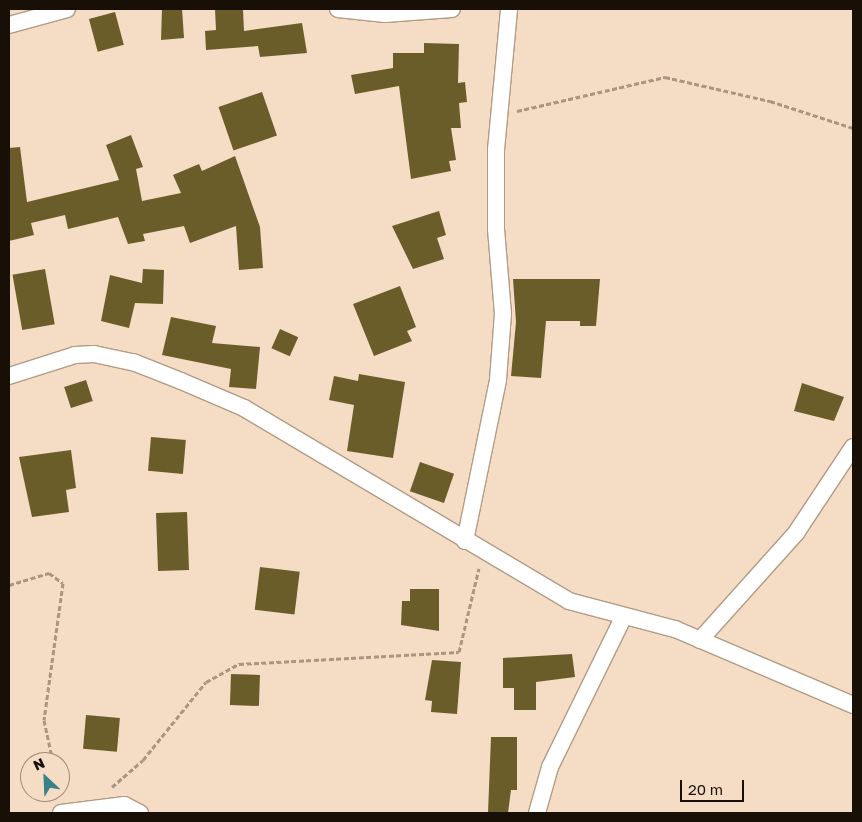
<!DOCTYPE html>
<style>
body{margin:0}
#map{position:relative;width:862px;height:822px;overflow:hidden;background:#f5dcc4;font-family:"Golos Text",sans-serif}
div>[style]{position:absolute}
[style*='--x']{left:calc(var(--x)*1px);top:calc(var(--y)*1px);width:calc(var(--w)*1px);rotate:calc(var(--a)*1deg)}
.building>*{inset:0;background:#6b5d2a;transform-origin:0 0}
.path>*{height:3px;margin-top:-1.5px;transform-origin:0;background:repeating-linear-gradient(90deg,#a89582 0 5px,transparent 0 7.5px)}
.roads{filter:drop-shadow(1px 0 #b29b84) drop-shadow(-1px 0 #b29b84) drop-shadow(0 1px #b29b84) drop-shadow(0 -1px #b29b84)}
.minor>*{height:16px;margin:-8px;padding:0 8px;transform-origin:8px;border-radius:8px;background:#fff}
span{translate:-50% -50%;white-space:nowrap;text-align:center;line-height:1.15;-webkit-text-stroke:5px #f5dcc4;paint-order:stroke}
.frame{position:absolute;inset:0;border:10px solid #181007;pointer-events:none}
.north{position:absolute;left:20px;top:752px;width:50px;height:50px;box-sizing:border-box;background:#f5dcc4;border:1px solid #9d8a78;border-radius:50%;rotate:335deg;font-size:14px;font-weight:700;line-height:20px;text-align:center;color:#181007}
.north::after{content:'';display:block;margin:auto;width:18px;height:22px;background:#398188;clip-path:polygon(50% 0,100% 100%,50% 72%,0 100%)}
.scale{position:absolute;left:680px;top:780px;width:64px;height:22px;box-sizing:border-box;border:2px solid #181007;border-top:0;padding-left:6px;font-size:15px;line-height:18px;white-space:nowrap;color:#181007;-webkit-text-stroke:4px #f5dcc4;paint-order:stroke}
</style>
<div id="map">
<div class="building">
<i style="clip-path:polygon(162px 9px,182px 9px,184px 38px,161px 40px)"></i>
<i style="clip-path:polygon(215px 9px,243px 9px,244px 31px,302px 23px,307px 53px,260px 57px,258px 46px,206px 50px,205px 31px,216px 30px)"></i>
<i style="left:115px;top:12px;width:34px;height:27px;rotate:75deg"></i>
<i style="clip-path:polygon(424px 43px,459px 44px,458px 83px,465px 82px,467px 102px,459px 103px,461px 128px,451px 128px,456px 160px,449px 161px,451px 171px,411px 179px,399px 86px,355px 94px,351px 75px,393px 68px,393px 53px,424px 53px)"></i>
<i style="left:262px;top:92px;width:46px;height:46px;rotate:71deg"></i>
<i style="clip-path:polygon(131px 135px,143px 167px,136px 169px,142px 201px,181px 193px,173px 175px,199px 164px,202px 171px,235px 156px,260px 227px,263px 268px,239px 270px,236px 226px,190px 243px,184px 226px,143px 234px,145px 241px,128px 244px,118px 217px,68px 229px,65px 215px,31px 223px,34px 235px,9px 241px,9px 148px,20px 147px,27px 202px,119px 180px,106px 145px)"></i>
<i style="clip-path:polygon(439px 211px,446px 235px,437px 238px,444px 259px,413px 269px,392px 226px)"></i>
<i style="left:45px;top:269px;width:56px;height:33px;rotate:80deg"></i>
<i style="clip-path:polygon(143px 269px,164px 270px,163px 304px,135px 303px,129px 328px,101px 321px,110px 275px,142px 283px)"></i>
<i style="clip-path:polygon(513px 279px,600px 279px,596px 326px,580px 326px,580px 321px,546px 321px,541px 378px,511px 376px,516px 322px)"></i>
<i style="clip-path:polygon(400px 286px,416px 327px,407px 331px,412px 341px,374px 356px,353px 304px)"></i>
<i style="clip-path:polygon(171px 317px,216px 326px,212px 343px,260px 347px,256px 389px,229px 387px,231px 369px,162px 355px)"></i>
<i style="left:280px;top:329px;width:20px;height:21px;rotate:24deg"></i>
<i style="clip-path:polygon(359px 374px,405px 382px,393px 458px,347px 451px,354px 405px,329px 400px,334px 376px,358px 381px)"></i>
<i style="left:86px;top:380px;width:22px;height:23px;rotate:72deg"></i>
<i style="clip-path:polygon(802px 383px,844px 397px,834px 421px,794px 411px)"></i>
<i style="left:151px;top:437px;width:35px;height:34px;rotate:5deg"></i>
<i style="clip-path:polygon(71px 450px,76px 488px,66px 490px,69px 512px,32px 517px,19px 457px)"></i>
<i style="left:420px;top:462px;width:36px;height:31px;rotate:19deg"></i>
<i style="left:187px;top:512px;width:58px;height:31px;rotate:88deg"></i>
<i style="left:260px;top:567px;width:40px;height:43px;rotate:7deg"></i>
<i style="clip-path:polygon(410px 589px,439px 589px,439px 631px,401px 625px,402px 601px,410px 601px)"></i>
<i style="clip-path:polygon(572px 654px,575px 677px,536px 682px,536px 710px,514px 710px,514px 688px,503px 688px,503px 658px)"></i>
<i style="clip-path:polygon(432px 660px,461px 662px,457px 714px,431px 712px,432px 701px,425px 700px)"></i>
<i style="left:231px;top:674px;width:29px;height:31px;rotate:2deg"></i>
<i style="left:86px;top:715px;width:34px;height:34px;rotate:5deg"></i>
<i style="clip-path:polygon(491px 737px,517px 737px,517px 790px,511px 790px,508px 813px,488px 813px)"></i>
</div>
<div class="path">
<i style="--x:517;--y:111;--w:152;--a:-12.9"></i>
<i style="--x:665;--y:77;--w:108;--a:12.9"></i>
<i style="--x:770;--y:101;--w:87;--a:18"></i>
<i style="--x:9;--y:585;--w:42;--a:-16.7"></i>
<i style="--x:49;--y:573;--w:17;--a:36"></i>
<i style="--x:63;--y:583;--w:138;--a:97.9"></i>
<i style="--x:44;--y:720;--w:43;--a:77.9"></i>
<i style="--x:112;--y:787;--w:41;--a:-41.1"></i>
<i style="--x:143;--y:760;--w:100;--a:-51.1"></i>
<i style="--x:206;--y:682;--w:38;--a:-29"></i>
<i style="--x:239;--y:664;--w:220;--a:-3.1"></i>
<i style="--x:459;--y:652;--w:86;--a:-76.6"></i>
</div>
<div class="roads">
<div class="minor">
<i style="--x:338;--y:9;--w:47;--a:6.1"></i>
<i style="--x:385;--y:14;--w:67;--a:-4.3"></i>
<i style="--x:9;--y:25;--w:60;--a:-15.4"></i>
<i style="--x:9;--y:376;--w:69;--a:-17.7"></i>
<i style="--x:75;--y:355;--w:19;--a:-3"></i>
<i style="--x:94;--y:354;--w:40;--a:12"></i>
<i style="--x:133;--y:362;--w:52;--a:21.6"></i>
<i style="--x:181;--y:381;--w:69;--a:23.2"></i>
<i style="--x:244;--y:408;--w:378;--a:30.7"></i>
<i style="--x:569;--y:601;--w:110;--a:14.8"></i>
<i style="--x:675;--y:629;--w:194;--a:23.1"></i>
<i style="--x:465;--y:541;--w:164;--a:-78.4"></i>
<i style="--x:498;--y:380;--w:66;--a:-85.7"></i>
<i style="--x:503;--y:314;--w:85;--a:-94.7"></i>
<i style="--x:496;--y:229;--w:79;--a:-90"></i>
<i style="--x:496;--y:150;--w:142;--a:-84.7"></i>
<i style="--x:700;--y:640;--w:144;--a:-48.1"></i>
<i style="--x:796;--y:533;--w:103;--a:-56.5"></i>
<i style="--x:61;--y:813;--w:64;--a:-7.2"></i>
<i style="--x:124;--y:805;--w:18;--a:27"></i>
<i style="--x:537;--y:813;--w:48;--a:-74.2"></i>
<i style="--x:550;--y:767;--w:168;--a:-63.9"></i>
</div>
</div>
<div class="frame"></div>
<div class="north">N</div>
<div class="scale">20 m</div>
</div>
